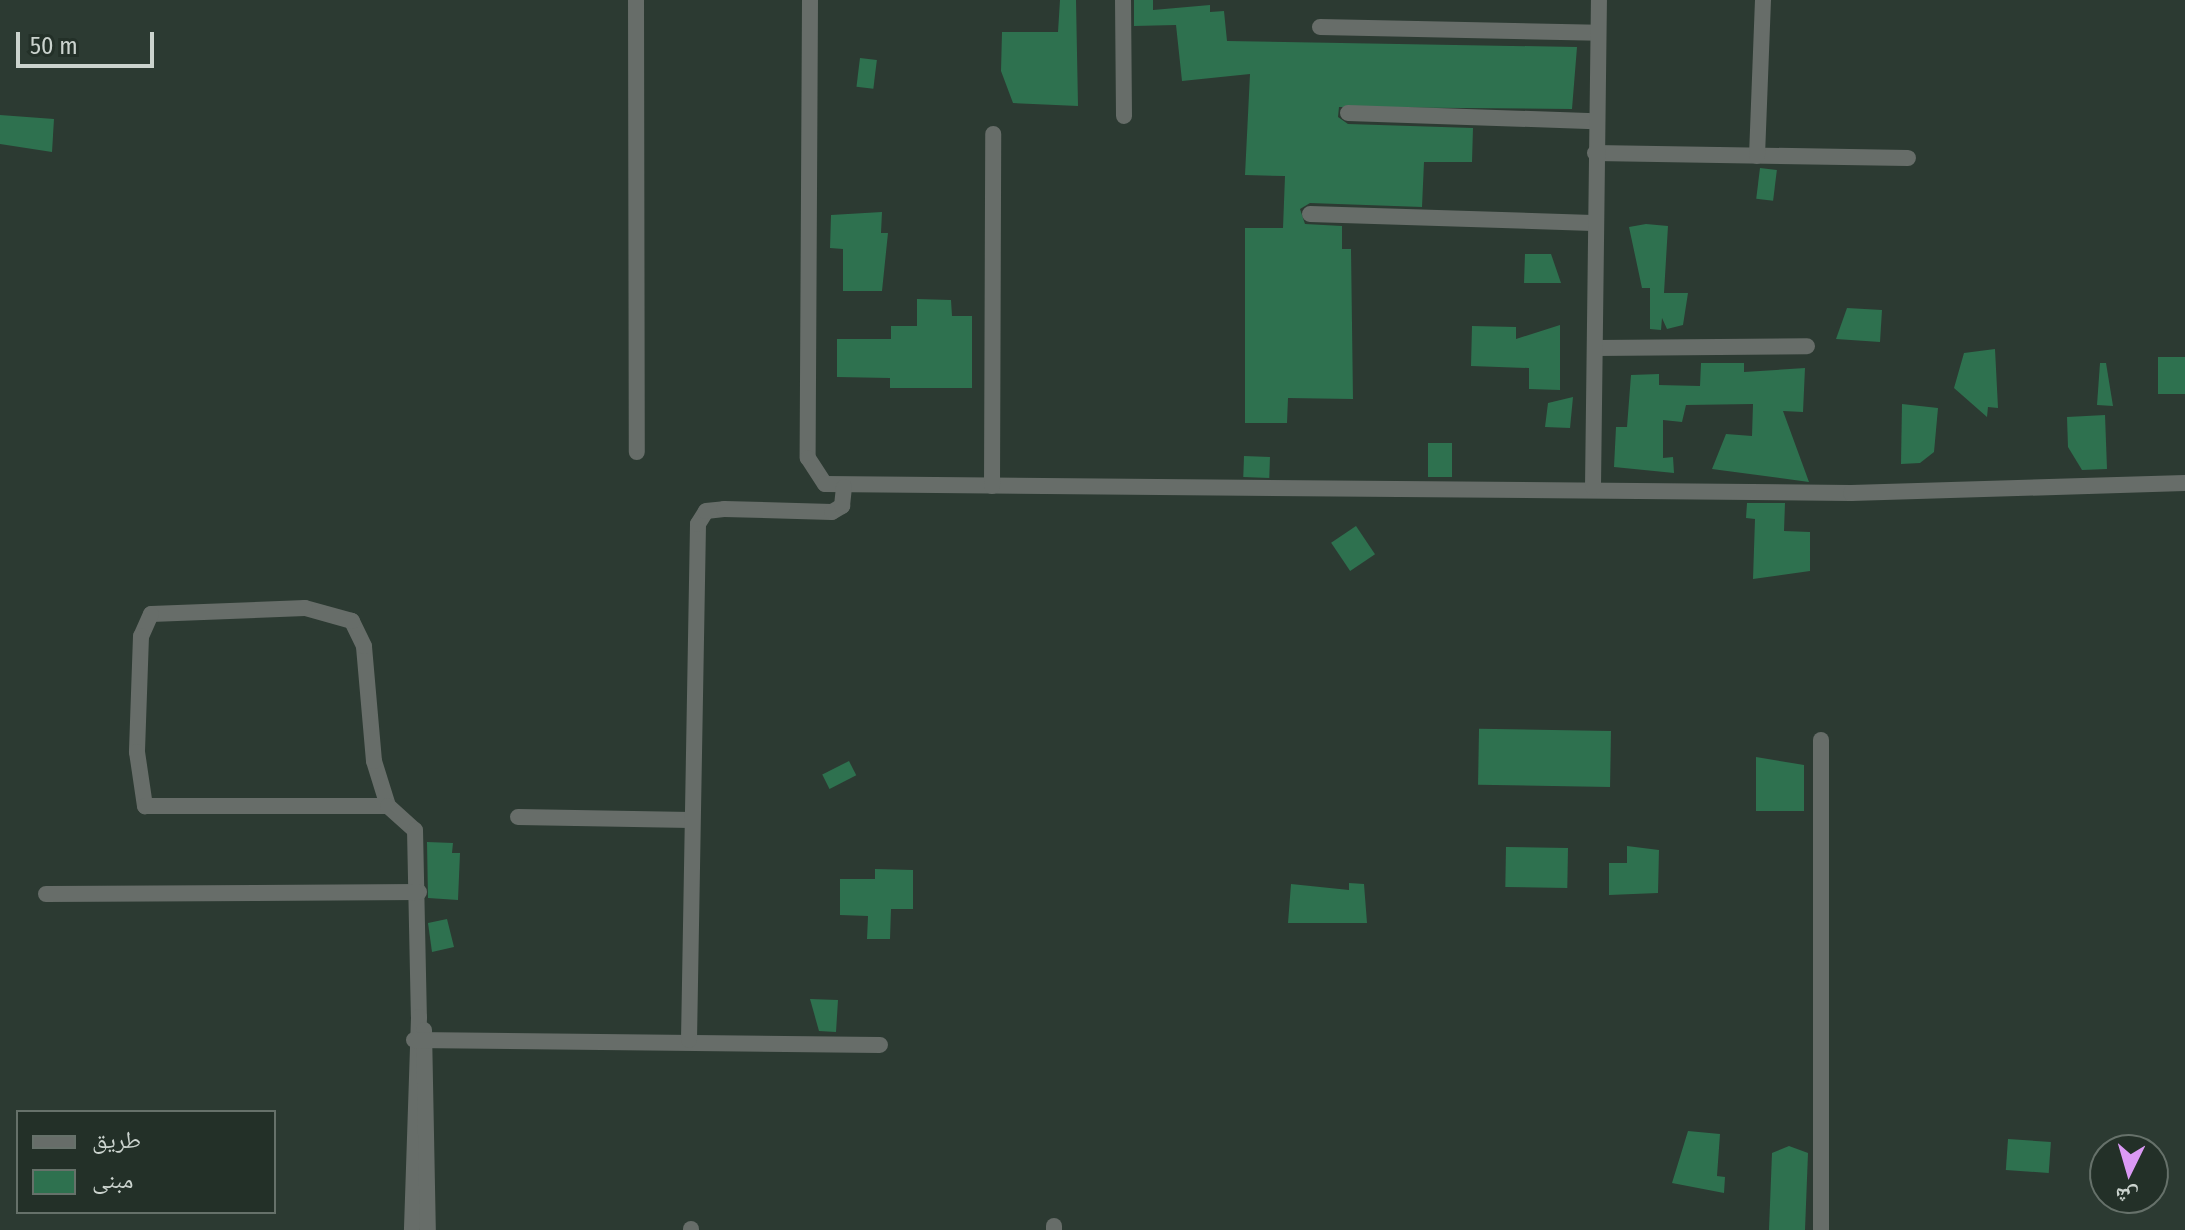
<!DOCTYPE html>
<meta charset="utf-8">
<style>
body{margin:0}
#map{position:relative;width:2185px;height:1230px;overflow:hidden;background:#2c3a32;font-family:"Fira Sans Condensed","Noto Naskh Arabic",sans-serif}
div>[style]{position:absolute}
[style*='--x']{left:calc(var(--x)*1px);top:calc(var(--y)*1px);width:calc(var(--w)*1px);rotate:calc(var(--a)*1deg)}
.building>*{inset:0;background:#2e714f;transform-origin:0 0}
.minor>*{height:16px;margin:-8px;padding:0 8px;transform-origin:8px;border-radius:8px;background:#676d69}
span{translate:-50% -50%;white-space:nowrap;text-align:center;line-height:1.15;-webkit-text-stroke:6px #233028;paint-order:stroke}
.legend{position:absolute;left:16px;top:1110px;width:260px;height:104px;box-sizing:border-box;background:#233028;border:2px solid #66716a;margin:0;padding:10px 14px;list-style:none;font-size:24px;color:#cbd3ce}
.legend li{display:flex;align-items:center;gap:16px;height:40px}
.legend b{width:40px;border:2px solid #66716a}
.north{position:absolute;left:2089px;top:1134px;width:80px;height:80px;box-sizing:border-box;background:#233028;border:2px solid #66716a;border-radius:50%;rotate:185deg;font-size:22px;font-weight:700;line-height:32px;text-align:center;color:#cbd3ce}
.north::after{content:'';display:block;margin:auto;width:28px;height:36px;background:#db99f5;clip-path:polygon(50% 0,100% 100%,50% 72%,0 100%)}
.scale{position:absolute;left:16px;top:32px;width:138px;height:36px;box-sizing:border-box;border:4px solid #cbd3ce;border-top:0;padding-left:10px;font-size:24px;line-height:28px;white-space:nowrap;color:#cbd3ce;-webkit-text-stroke:6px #233028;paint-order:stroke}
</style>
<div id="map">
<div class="building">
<i style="clip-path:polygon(1060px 0,1076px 0,1078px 106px,1013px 103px,1001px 71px,1002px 32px,1058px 32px)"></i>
<i style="clip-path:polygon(1134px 0,1153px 0,1153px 10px,1210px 5px,1210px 12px,1224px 11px,1227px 41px,1577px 47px,1572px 109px,1339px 107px,1338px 117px,1348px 124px,1473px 128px,1472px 162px,1424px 162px,1422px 207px,1310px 203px,1300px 209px,1305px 224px,1342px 226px,1342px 249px,1351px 249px,1353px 399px,1288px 398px,1287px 423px,1245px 423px,1245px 228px,1283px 228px,1285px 176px,1245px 175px,1250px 74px,1182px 81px,1176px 25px,1134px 26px)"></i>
<i style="left:860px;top:58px;width:17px;height:29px;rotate:7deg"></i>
<i style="clip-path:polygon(0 115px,54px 119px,52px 152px,0 144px)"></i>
<i style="left:1760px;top:168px;width:17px;height:31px;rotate:7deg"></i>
<i style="clip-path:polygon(882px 212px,881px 233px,888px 233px,882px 291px,843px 291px,843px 249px,830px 248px,831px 215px)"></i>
<i style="clip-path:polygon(1646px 224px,1668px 226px,1664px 293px,1688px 293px,1683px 325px,1667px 329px,1662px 318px,1661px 330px,1650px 329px,1650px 288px,1642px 288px,1629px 227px)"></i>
<i style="clip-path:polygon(1525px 254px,1551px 254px,1561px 283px,1524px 283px)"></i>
<i style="clip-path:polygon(917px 299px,951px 300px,952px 316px,972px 316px,972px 388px,890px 388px,890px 378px,837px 377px,837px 339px,891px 339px,891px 326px,917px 326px)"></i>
<i style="clip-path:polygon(1847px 308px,1882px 310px,1880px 342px,1836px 339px)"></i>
<i style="clip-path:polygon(1560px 325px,1560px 390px,1529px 389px,1529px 368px,1471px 366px,1472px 326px,1516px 327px,1516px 339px)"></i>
<i style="clip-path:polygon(1995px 349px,1998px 408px,1988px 407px,1987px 417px,1954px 388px,1964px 353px)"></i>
<i style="left:2185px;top:357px;width:37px;height:27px;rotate:90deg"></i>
<i style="clip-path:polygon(1701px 363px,1744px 363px,1744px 372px,1805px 368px,1803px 412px,1783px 411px,1809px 482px,1712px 469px,1726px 434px,1752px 436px,1753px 404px,1686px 405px,1682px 422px,1663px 420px,1663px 458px,1673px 457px,1674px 473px,1614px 467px,1616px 427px,1627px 427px,1631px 375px,1659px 374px,1659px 385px,1700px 386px)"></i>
<i style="clip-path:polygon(2100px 363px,2106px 363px,2113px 406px,2097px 405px)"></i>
<i style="clip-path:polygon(1573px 397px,1570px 428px,1545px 427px,1548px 403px)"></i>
<i style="clip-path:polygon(1902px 404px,1938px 408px,1934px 452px,1920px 463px,1901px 464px)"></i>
<i style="clip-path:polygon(2105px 415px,2107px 469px,2082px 470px,2068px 447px,2067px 417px)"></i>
<i style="left:1428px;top:443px;width:24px;height:34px"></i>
<i style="left:1244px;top:456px;width:26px;height:21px;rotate:2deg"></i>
<i style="clip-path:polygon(1747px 503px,1785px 503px,1784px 531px,1810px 532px,1810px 571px,1753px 579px,1755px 519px,1746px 518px)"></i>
<i style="left:1356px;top:526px;width:34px;height:30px;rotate:56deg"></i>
<i style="left:1611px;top:731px;width:56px;height:132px;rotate:91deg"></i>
<i style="clip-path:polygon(1756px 757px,1804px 765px,1804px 811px,1756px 811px)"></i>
<i style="left:849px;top:761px;width:16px;height:30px;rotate:63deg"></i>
<i style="clip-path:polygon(427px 842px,453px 843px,452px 853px,460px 853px,458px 900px,428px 898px)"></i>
<i style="clip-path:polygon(1627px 846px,1659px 850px,1658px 893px,1609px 895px,1609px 863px,1627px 863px)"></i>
<i style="left:1506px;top:847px;width:62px;height:40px;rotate:1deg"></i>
<i style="clip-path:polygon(875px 869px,913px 870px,913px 909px,891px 909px,890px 939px,867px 939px,868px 916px,840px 915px,840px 879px,875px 879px)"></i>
<i style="clip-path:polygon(1349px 883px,1364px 884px,1367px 923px,1288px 923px,1291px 884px,1349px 890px)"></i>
<i style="clip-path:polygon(447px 919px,454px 947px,432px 952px,428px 923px)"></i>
<i style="clip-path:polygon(810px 999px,838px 1000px,836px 1032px,819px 1031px)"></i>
<i style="clip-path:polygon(1688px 1131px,1720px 1134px,1717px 1176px,1725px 1177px,1724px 1193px,1672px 1183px)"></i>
<i style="left:2008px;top:1139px;width:43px;height:31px;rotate:4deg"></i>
<i style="clip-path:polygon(1789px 1146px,1808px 1153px,1805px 1230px,1769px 1230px,1772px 1153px)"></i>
</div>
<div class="minor">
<i style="--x:636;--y:0;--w:452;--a:89.9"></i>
<i style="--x:810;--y:0;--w:458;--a:90.3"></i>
<i style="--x:808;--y:458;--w:31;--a:57"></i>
<i style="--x:825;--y:484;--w:1026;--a:0.5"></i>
<i style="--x:1851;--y:493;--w:334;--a:-1.7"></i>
<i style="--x:1123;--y:0;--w:116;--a:89.5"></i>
<i style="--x:1320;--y:27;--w:278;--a:1.2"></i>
<i style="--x:1348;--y:113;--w:247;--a:1.9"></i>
<i style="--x:1595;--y:153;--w:313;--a:0.9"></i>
<i style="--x:1757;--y:156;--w:156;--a:-87.8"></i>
<i style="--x:1310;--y:214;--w:283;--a:1.8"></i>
<i style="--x:1596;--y:348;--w:211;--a:-0.5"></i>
<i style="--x:992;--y:486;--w:352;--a:-89.8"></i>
<i style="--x:1593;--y:487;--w:487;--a:-89.3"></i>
<i style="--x:388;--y:806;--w:47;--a:-107.3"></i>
<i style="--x:374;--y:761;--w:115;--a:-95"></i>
<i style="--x:364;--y:646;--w:28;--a:-116"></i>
<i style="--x:352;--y:621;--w:49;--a:-164.5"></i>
<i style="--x:305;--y:608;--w:154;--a:177.8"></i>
<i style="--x:151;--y:614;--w:24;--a:114"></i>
<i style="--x:141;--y:636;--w:116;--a:92"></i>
<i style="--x:137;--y:752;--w:55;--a:81.6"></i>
<i style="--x:145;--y:806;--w:243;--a:0"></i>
<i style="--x:388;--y:806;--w:36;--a:42"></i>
<i style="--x:415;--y:830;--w:187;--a:88.8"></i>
<i style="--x:419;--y:1017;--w:213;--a:91.9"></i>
<i style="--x:518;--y:817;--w:173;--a:1"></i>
<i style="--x:46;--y:894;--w:373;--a:-0.3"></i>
<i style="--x:424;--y:1030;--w:200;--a:88.9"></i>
<i style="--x:414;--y:1040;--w:466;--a:0.6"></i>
<i style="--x:689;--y:1040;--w:516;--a:-89"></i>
<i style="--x:698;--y:524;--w:15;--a:-58"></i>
<i style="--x:706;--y:511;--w:18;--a:-6"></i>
<i style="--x:724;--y:509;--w:108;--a:1.6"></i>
<i style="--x:832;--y:512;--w:12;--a:-31"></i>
<i style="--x:842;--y:506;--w:19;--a:-84"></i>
<i style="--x:691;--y:1230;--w:1;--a:-90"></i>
<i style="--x:1054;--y:1230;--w:4;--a:-90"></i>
<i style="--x:1821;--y:1230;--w:490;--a:-90"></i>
</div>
<ul class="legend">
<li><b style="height:10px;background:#676d69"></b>طريق</li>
<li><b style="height:22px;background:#2e714f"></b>مبنى</li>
</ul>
<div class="north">ش</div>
<div class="scale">50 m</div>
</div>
